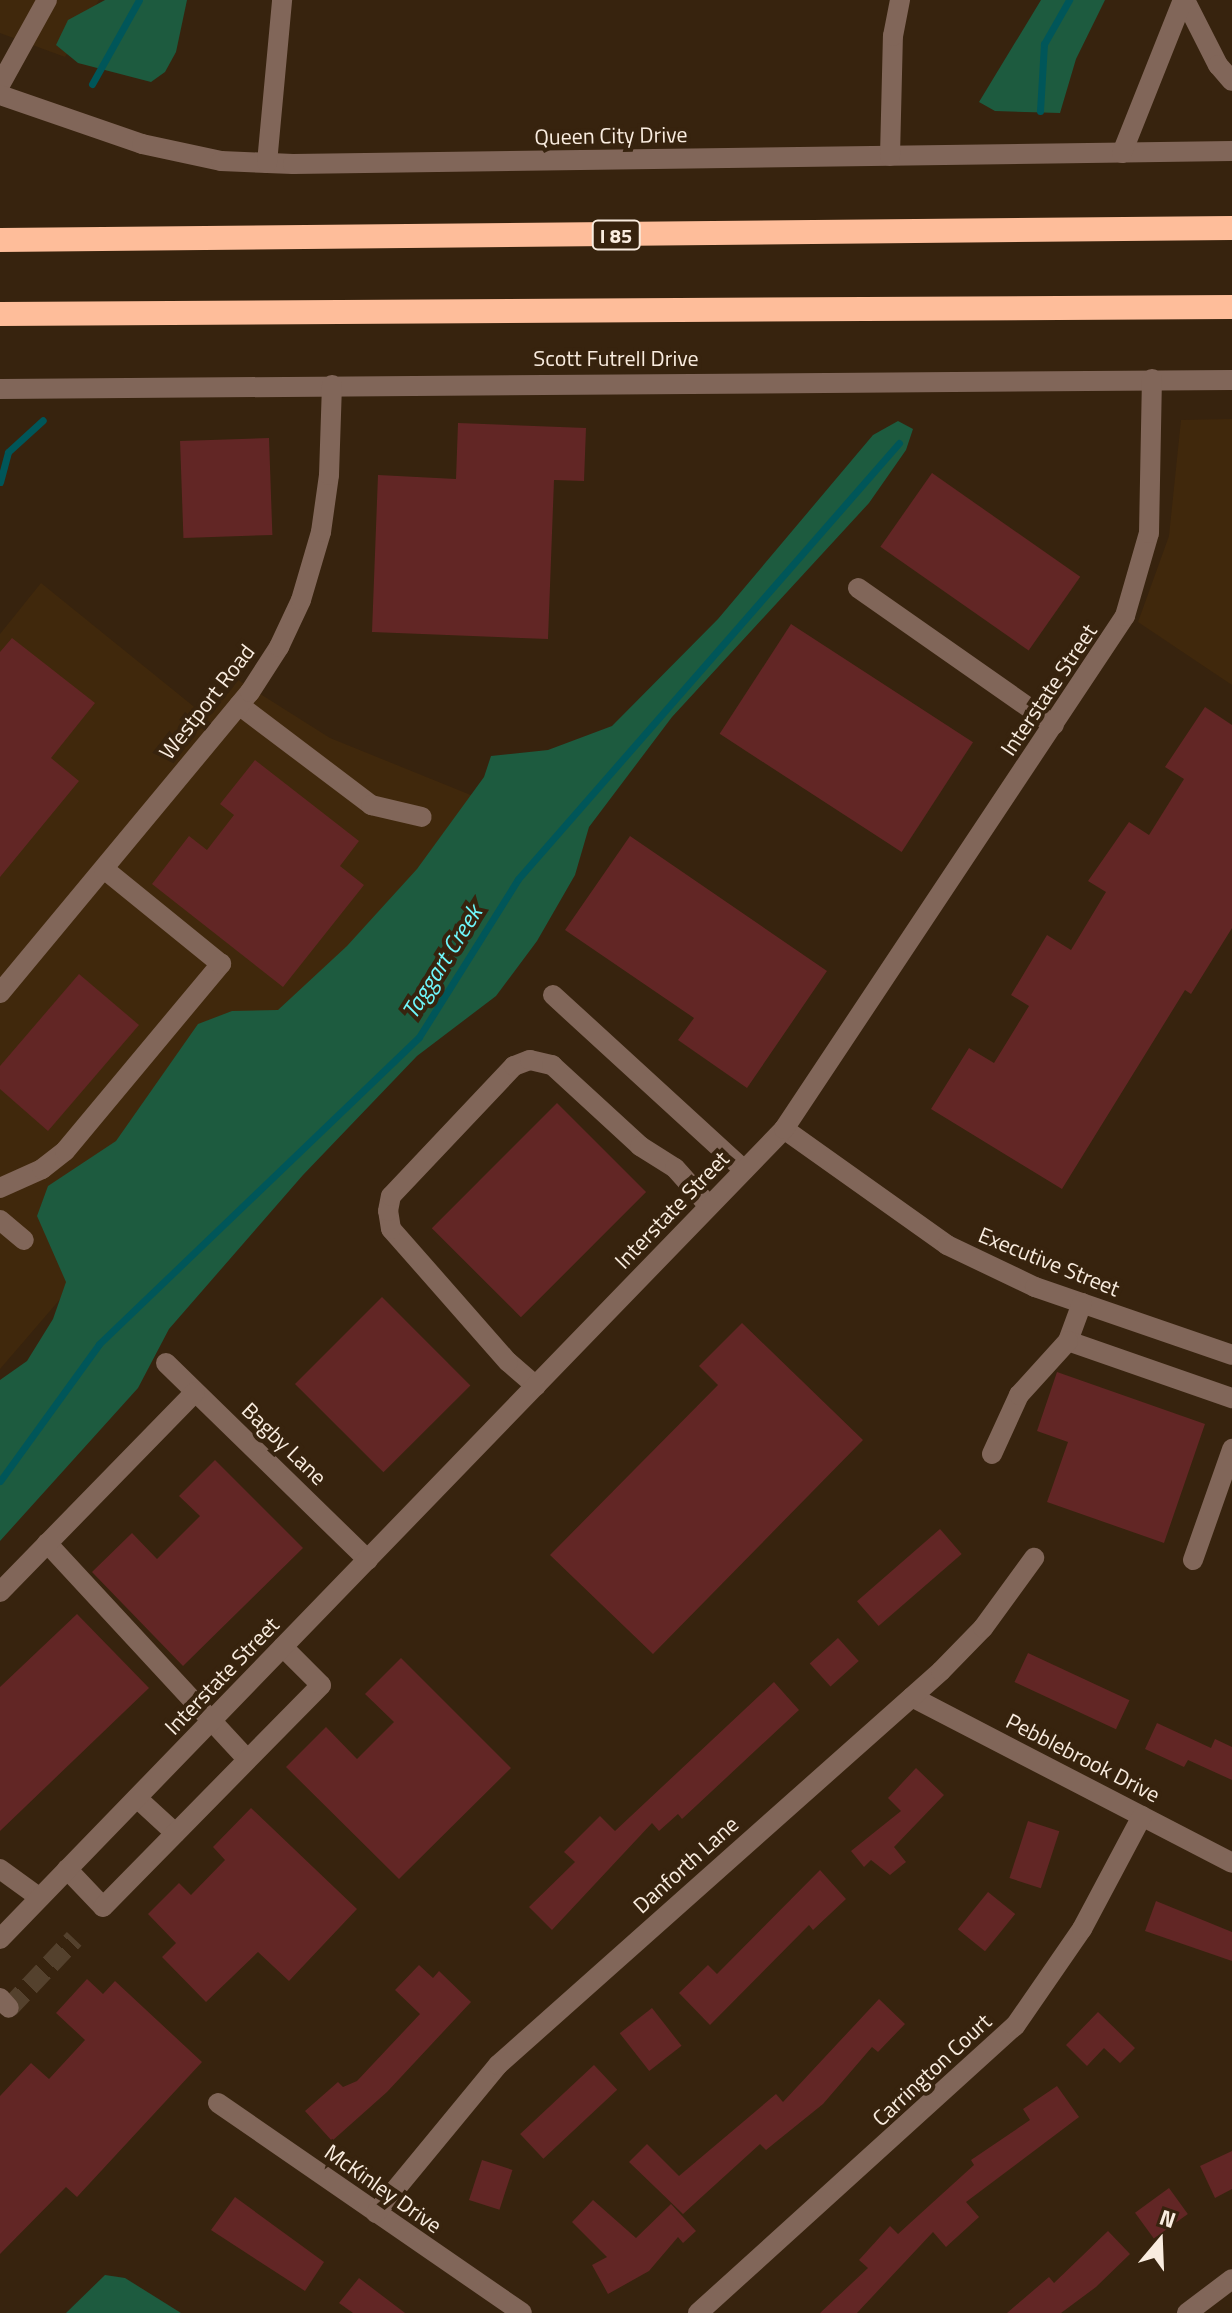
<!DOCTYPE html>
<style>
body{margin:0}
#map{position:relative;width:1232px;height:2313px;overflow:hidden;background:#37230e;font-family:"Titillium Web",sans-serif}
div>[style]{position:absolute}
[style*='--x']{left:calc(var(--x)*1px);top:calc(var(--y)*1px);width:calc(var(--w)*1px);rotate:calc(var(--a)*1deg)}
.built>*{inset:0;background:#40280c}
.green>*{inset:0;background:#1d5b3f}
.stream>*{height:7px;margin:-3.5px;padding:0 3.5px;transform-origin:3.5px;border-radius:3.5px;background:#005659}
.building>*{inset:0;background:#622625;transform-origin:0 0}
.minor-tunnel>*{height:20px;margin-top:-10px;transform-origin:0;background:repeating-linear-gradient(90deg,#54412d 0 20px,transparent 0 30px)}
.minor>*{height:20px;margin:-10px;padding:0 10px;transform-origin:10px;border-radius:10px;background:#816659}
.highway>*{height:24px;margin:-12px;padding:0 12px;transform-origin:12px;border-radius:12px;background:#febd9a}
span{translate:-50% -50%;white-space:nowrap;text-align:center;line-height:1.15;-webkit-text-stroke:8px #37230e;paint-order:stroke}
.shield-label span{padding:2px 6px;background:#37230e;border:2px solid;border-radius:6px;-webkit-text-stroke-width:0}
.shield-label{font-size:20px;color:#f9ecdf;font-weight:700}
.street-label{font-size:22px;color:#f9ecdf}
.water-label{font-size:24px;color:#6ff7fb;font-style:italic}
.north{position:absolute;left:1120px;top:2201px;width:80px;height:80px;-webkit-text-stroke:6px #37230e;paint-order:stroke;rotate:19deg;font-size:22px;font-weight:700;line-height:32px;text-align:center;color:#f9ecdf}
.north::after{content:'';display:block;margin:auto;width:28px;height:36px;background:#f9ecdf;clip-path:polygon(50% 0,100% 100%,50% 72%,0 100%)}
</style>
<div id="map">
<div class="built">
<i style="clip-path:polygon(0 0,99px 0,65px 57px,0 33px)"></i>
<i style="clip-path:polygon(1232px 419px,1232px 685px,1138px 622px,1169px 536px,1181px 420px)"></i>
<i style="clip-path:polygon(41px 583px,198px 710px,235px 678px,330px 738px,488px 802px,0 1369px,0 634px)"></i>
</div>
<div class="green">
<i style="clip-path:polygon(105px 0,187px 0,176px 52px,165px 72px,151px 82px,78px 63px,56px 45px,68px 20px)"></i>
<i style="clip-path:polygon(1041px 0,1105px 0,1076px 59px,1060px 113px,995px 111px,979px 102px)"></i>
<i style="clip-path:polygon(898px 421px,913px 429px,906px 450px,869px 503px,672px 717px,589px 827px,575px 875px,537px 941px,496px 996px,417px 1056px,303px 1175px,169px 1329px,138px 1388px,0 1541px,0 1380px,27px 1361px,53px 1319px,66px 1282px,37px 1216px,48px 1186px,116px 1141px,198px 1024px,232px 1011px,278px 1010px,347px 946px,417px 869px,484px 777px,491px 756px,548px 750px,612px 726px,718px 619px,873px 435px)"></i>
<i style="clip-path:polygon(105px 2275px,125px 2278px,181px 2313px,66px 2313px)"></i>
</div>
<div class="stream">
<i style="--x:92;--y:84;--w:96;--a:-60.8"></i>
<i style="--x:1040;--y:111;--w:67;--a:-86.6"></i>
<i style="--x:1044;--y:44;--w:51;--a:-60.4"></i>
<i style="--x:0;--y:482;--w:31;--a:-75"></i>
<i style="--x:8;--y:452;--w:47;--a:-42.4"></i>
<i style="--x:0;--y:1481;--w:169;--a:-54.1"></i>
<i style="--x:99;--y:1344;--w:443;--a:-43.8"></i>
<i style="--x:419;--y:1037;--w:186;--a:-57.9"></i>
<i style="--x:518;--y:879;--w:579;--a:-48.85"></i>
</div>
<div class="building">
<i style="clip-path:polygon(458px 423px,586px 428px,584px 481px,554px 480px,548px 639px,372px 632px,378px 475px,456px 479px)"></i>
<i style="left:269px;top:438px;width:97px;height:89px;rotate:88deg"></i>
<i style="left:932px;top:473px;width:181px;height:90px;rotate:35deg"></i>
<i style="left:791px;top:624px;width:217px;height:131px;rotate:33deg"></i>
<i style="clip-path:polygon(12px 638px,95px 703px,51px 758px,79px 781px,0 877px,0 652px)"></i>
<i style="clip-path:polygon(1205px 707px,1232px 725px,1232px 928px,1191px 994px,1185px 990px,1062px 1189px,931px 1109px,969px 1048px,994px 1063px,1029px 1006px,1011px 995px,1047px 935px,1071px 950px,1106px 892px,1088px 881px,1129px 822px,1149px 835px,1184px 779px,1165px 767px)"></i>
<i style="clip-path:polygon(255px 760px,359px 841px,340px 866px,364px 885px,283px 987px,152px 884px,189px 836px,207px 850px,234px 815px,220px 804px)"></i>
<i style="clip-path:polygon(630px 836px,827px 971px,747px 1088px,678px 1040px,694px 1018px,565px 930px)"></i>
<i style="clip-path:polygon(79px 974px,139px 1025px,48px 1131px,0 1089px,0 1066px)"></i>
<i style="left:557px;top:1103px;width:126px;height:177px;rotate:45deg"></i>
<i style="left:382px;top:1297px;width:125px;height:123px;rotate:45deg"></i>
<i style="clip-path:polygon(742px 1323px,863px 1440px,653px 1654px,550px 1555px,718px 1385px,699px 1366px)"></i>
<i style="clip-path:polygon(1057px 1372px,1205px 1424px,1164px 1543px,1047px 1502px,1068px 1442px,1037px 1431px)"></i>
<i style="clip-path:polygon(215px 1460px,303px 1548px,183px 1666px,92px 1572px,132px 1533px,157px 1559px,200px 1516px,179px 1496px)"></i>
<i style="left:940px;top:1529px;width:33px;height:110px;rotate:49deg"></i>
<i style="clip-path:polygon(77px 1614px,149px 1688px,0 1831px,0 1687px)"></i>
<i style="left:838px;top:1638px;width:31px;height:38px;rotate:48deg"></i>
<i style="left:1028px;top:1653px;width:112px;height:32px;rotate:25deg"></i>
<i style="clip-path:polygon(401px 1658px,511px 1768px,399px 1879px,286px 1767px,326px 1727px,357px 1759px,394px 1722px,365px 1694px)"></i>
<i style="clip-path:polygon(774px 1682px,799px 1710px,682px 1819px,678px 1814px,659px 1831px,652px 1823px,552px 1930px,529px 1907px,575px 1862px,564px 1852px,600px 1816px,615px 1831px)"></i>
<i style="clip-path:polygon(1157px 1723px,1211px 1748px,1215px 1739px,1232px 1747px,1232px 1780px,1188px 1760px,1184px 1767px,1145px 1749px)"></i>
<i style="clip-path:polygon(916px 1768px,944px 1795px,894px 1847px,906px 1862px,890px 1875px,871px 1860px,864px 1867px,851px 1851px,901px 1811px,888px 1798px)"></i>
<i style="clip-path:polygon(251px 1808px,357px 1909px,289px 1981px,258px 1952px,206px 2002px,162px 1957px,176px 1943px,148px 1914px,179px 1883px,191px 1895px,225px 1860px,213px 1847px)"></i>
<i style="left:1028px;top:1821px;width:33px;height:60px;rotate:18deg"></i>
<i style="clip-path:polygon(820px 1870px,846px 1899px,813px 1930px,809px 1925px,710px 2025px,679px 1993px,708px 1965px,717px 1974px)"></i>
<i style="left:988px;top:1892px;width:35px;height:48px;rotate:39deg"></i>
<i style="clip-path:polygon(1156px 1901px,1232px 1932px,1232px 1961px,1145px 1931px)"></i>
<i style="clip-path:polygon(419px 1965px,433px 1978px,439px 1971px,471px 2002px,387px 2092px,332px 2141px,305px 2111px,338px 2082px,343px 2087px,357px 2081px,420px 2014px,395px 1990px)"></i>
<i style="clip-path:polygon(87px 1979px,103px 1994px,115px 1981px,202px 2062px,77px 2197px,66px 2187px,0 2254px,0 2096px,31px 2063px,49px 2079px,85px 2040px,56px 2013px)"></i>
<i style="clip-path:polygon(879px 1999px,905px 2024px,878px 2052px,872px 2047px,823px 2104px,766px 2150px,760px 2144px,683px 2214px,629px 2162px,647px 2144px,679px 2176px,776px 2094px,783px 2102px)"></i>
<i style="left:652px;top:2008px;width:48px;height:41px;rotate:52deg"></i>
<i style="clip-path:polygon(1098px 2012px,1135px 2048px,1120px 2063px,1104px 2048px,1087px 2066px,1066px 2045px)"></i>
<i style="left:594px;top:2065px;width:34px;height:101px;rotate:47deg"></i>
<i style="clip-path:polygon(1057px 2086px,1079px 2117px,966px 2202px,979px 2217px,946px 2247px,933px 2232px,857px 2313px,820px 2313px,868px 2268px,859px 2260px,890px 2226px,898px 2234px,974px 2165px,971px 2160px,1030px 2120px,1023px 2109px)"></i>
<i style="clip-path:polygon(1232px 2151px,1232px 2189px,1215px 2198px,1200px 2166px)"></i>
<i style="left:482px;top:2160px;width:32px;height:42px;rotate:18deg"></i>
<i style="left:1169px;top:2188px;width:32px;height:42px;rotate:54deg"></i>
<i style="clip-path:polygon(235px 2197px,324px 2262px,305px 2291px,211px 2230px)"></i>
<i style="clip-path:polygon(593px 2200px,636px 2238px,671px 2204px,696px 2231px,683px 2243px,678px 2237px,649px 2271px,608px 2294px,592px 2265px,607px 2257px,572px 2222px)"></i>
<i style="clip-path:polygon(1108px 2231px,1130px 2254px,1096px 2287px,1061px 2313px,1007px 2313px,1049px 2277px,1054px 2283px)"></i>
<i style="clip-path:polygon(359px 2278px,405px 2313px,353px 2313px,339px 2303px)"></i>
</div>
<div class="minor-tunnel">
<i style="--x:9;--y:2008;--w:95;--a:-46.7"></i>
</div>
<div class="minor">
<i style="--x:1185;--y:0;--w:73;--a:63.1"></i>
<i style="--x:1218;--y:65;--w:21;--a:49"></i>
<i style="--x:0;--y:85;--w:97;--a:-61.1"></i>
<i style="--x:0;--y:95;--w:150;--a:19"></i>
<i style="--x:142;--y:144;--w:81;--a:12.1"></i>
<i style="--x:221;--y:161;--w:72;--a:2.4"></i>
<i style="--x:293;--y:164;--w:939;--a:-0.79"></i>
<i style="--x:1122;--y:153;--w:165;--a:-68.3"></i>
<i style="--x:890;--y:156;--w:120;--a:-88.6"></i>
<i style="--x:893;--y:36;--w:37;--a:-79"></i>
<i style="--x:267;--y:163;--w:164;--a:-84.7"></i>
<i style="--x:0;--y:389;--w:1232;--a:-0.42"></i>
<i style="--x:858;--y:588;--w:239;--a:35"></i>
<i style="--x:239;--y:705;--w:166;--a:37.1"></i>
<i style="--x:371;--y:805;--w:52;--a:13.2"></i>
<i style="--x:0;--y:993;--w:391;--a:-50.3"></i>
<i style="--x:250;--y:692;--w:54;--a:-57.2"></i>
<i style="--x:279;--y:647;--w:52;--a:-64.9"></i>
<i style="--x:301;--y:600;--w:71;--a:-73.6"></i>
<i style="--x:321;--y:532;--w:58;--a:-82"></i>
<i style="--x:329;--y:475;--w:90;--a:-88.1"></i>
<i style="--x:553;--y:995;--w:259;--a:42.5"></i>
<i style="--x:784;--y:1129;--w:200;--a:35.4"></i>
<i style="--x:947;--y:1245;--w:98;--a:25.5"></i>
<i style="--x:1035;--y:1287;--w:208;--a:19"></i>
<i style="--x:0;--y:1188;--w:46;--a:-24.3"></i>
<i style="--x:42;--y:1169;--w:29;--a:-38"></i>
<i style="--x:65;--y:1151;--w:244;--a:-50.2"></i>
<i style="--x:221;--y:964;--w:151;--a:-140.9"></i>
<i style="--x:0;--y:1220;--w:31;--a:40"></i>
<i style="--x:1082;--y:1303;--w:40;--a:110.2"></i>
<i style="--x:1068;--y:1341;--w:174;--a:19.2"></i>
<i style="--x:166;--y:1363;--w:282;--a:44.3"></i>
<i style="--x:536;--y:1386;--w:37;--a:-139"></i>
<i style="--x:508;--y:1362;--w:177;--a:-131.3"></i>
<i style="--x:391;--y:1229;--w:18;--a:-99"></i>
<i style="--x:388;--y:1211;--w:15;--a:-79"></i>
<i style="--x:391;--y:1196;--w:179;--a:-46.6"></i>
<i style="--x:514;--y:1066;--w:17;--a:-21"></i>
<i style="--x:530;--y:1060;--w:23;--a:13"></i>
<i style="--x:552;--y:1065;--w:120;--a:42.6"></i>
<i style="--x:640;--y:1146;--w:41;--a:32.2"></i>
<i style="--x:675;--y:1168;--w:51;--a:48.2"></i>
<i style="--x:992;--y:1454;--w:65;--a:-65.4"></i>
<i style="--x:1019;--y:1395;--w:73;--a:-47.8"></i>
<i style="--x:47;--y:1543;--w:294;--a:47.2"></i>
<i style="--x:1193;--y:1560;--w:118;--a:-70.6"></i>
<i style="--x:0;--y:1592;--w:279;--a:-45.7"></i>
<i style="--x:912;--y:1697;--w:360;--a:27.4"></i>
<i style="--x:137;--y:1798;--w:52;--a:42.6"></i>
<i style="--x:0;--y:1869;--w:49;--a:35.9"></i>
<i style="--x:67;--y:1869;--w:52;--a:46.5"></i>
<i style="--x:103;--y:1907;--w:311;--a:-45.5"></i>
<i style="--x:321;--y:1685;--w:54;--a:-135"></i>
<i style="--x:0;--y:1939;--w:1127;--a:-45.93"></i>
<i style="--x:784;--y:1129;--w:616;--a:-56.39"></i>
<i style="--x:1125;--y:616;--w:86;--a:-73.9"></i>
<i style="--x:1149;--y:533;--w:154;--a:-88.9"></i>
<i style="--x:0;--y:1998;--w:13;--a:48"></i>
<i style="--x:218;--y:2103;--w:369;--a:34.6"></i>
<i style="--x:376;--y:2213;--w:192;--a:-50.5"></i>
<i style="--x:498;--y:2065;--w:593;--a:-41.65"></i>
<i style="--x:941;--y:1671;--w:60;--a:-45.7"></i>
<i style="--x:983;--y:1628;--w:87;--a:-53.9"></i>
<i style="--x:698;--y:2313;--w:428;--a:-42.2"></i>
<i style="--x:1015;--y:2026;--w:118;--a:-55.4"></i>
<i style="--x:1082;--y:1929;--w:128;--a:-62"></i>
<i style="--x:1187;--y:2313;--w:56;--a:-37.1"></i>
</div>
<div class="highway">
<i style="--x:0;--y:240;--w:1232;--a:-0.56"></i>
<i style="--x:0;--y:314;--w:1232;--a:-0.33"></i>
</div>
<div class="shield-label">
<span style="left:616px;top:235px">I 85</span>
</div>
<div class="street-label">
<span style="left:611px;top:136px;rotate:-1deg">Queen City Drive</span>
<span style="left:616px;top:359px">Scott Futrell Drive</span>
<span style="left:1049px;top:690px;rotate:-56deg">Interstate Street</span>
<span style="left:207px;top:702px;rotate:-52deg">Westport Road</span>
<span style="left:672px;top:1210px;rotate:-46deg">Interstate Street</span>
<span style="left:1049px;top:1262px;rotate:22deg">Executive Street</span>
<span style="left:284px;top:1444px;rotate:44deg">Bagby Lane</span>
<span style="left:222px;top:1676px;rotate:-46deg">Interstate Street</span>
<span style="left:1083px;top:1758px;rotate:27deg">Pebblebrook Drive</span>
<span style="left:686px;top:1865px;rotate:-42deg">Danforth Lane</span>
<span style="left:932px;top:2070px;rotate:-43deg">Carrington Court</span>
<span style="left:383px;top:2189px;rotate:35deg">McKinley Drive</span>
</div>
<div class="water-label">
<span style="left:442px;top:962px;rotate:-58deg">Taggart Creek</span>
</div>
<div class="north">N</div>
</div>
